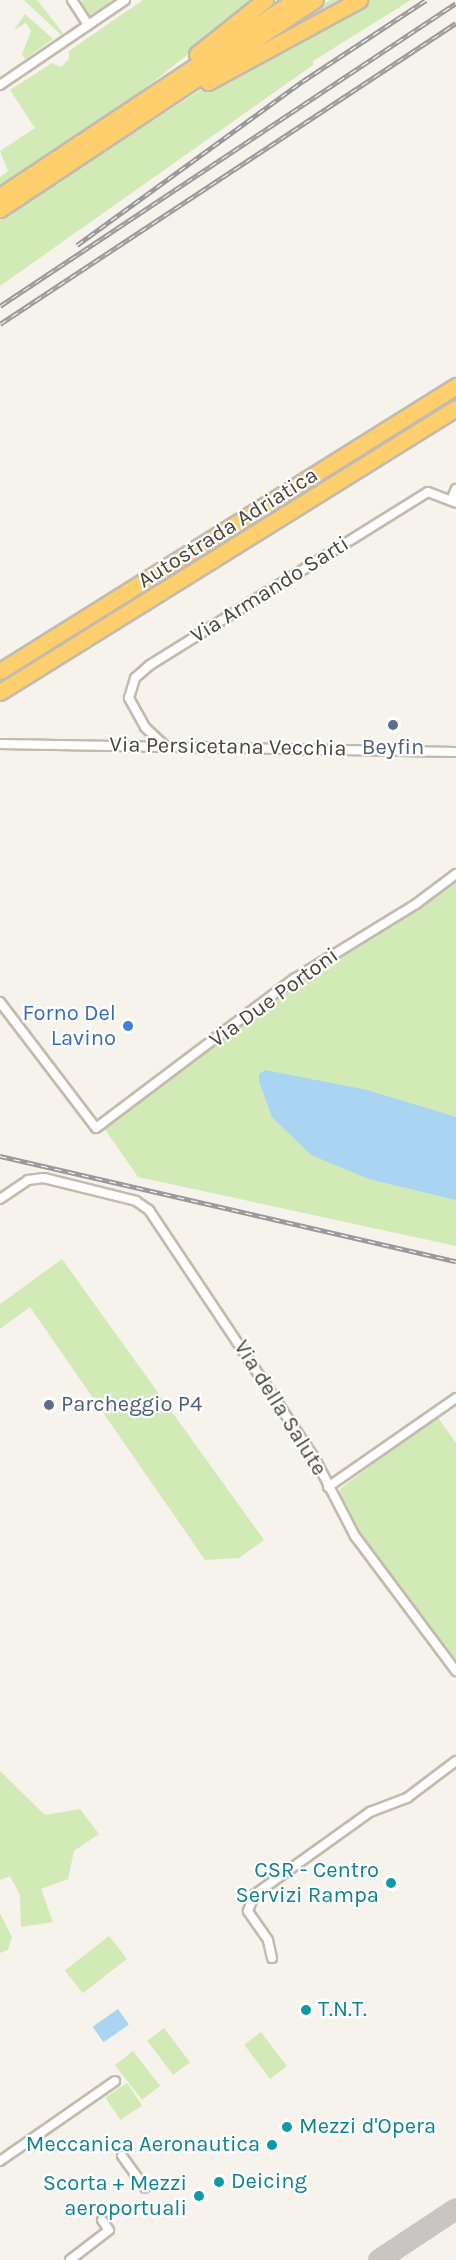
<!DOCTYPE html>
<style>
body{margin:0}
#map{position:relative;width:456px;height:2260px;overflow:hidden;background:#f6f3ec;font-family:Karla,sans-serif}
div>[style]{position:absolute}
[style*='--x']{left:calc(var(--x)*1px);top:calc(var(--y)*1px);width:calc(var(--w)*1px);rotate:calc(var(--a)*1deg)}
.green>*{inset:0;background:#d2eab5;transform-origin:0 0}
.water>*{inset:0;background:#a9d4f2;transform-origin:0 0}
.taxiway>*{height:22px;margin:-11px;padding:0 11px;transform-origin:11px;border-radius:11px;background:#c8c6c3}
.roads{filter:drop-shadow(2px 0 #c2bbae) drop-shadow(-2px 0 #c2bbae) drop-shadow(0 2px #c2bbae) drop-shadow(0 -2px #c2bbae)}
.street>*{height:8px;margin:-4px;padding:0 4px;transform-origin:4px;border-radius:4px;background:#fff}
.highway>*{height:15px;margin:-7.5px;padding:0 7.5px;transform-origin:7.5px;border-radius:7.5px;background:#ffcf6e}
.rail>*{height:4.5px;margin-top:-2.25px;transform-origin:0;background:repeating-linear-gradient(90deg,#fff 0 7px,#9a9a9a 0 14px);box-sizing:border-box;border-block:2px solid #9a9a9a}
.dots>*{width:16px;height:16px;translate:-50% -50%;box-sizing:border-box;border:3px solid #fff;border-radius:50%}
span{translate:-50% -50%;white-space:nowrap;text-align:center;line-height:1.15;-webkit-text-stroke:4.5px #fff;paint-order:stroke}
.street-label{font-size:22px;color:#4b4439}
.service-label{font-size:22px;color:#4e5e75}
.left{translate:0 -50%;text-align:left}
.shop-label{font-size:22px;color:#366cbe}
.right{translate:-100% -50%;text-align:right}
.culture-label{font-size:22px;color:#0d838f}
</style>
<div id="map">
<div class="green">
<i style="clip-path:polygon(24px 0,37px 0,63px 33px,61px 35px)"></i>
<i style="clip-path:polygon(83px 0,113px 0,90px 15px,81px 3px)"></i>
<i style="clip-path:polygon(143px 0,257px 0,143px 90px,0 185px,0 177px,8px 171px,0 151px,35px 128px,10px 90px,52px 63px,61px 67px,69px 59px,69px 51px)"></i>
<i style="clip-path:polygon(330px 0,349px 0,275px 37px,276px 36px)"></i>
<i style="clip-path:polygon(369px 0,411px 0,313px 61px,313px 65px,0 286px,0 219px,199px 91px)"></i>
<i style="clip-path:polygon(25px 14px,53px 39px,25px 59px,22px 54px,31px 31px,26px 23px,14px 30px)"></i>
<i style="clip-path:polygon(456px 878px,456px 1246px,138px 1177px,104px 1128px,295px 985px)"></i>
<i style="clip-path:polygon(62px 1259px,264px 1540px,239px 1558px,205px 1560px,30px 1307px,0 1329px,0 1304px)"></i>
<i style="clip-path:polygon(437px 1416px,456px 1443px,456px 1661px,347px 1515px,338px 1496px,341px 1488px)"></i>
<i style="clip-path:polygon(0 1771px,45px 1815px,80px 1809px,99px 1834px,74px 1851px,68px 1879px,41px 1889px,53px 1922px,21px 1927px,20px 1895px,10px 1876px,0 1880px)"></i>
<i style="clip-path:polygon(0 1913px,12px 1937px,8px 1950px,0 1953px)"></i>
<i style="left:109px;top:1936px;width:29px;height:56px;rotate:52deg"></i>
<i style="left:164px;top:2028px;width:43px;height:21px;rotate:53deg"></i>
<i style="left:261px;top:2032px;width:43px;height:21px;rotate:53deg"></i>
<i style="left:133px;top:2051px;width:44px;height:23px;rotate:52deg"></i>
<i style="left:127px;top:2083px;width:27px;height:26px;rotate:56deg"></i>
</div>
<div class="water">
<i style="clip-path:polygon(265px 1070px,367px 1090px,456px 1117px,456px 1200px,369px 1179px,311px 1155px,272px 1117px,259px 1081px,259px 1074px)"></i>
<i style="left:118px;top:2009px;width:19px;height:31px;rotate:55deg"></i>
</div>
<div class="taxiway">
<i style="--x:379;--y:2260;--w:92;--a:-33.5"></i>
</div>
<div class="roads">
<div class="street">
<i style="--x:72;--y:0;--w:30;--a:57"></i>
<i style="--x:0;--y:85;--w:151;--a:-34.2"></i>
<i style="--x:451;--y:500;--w:12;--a:-66"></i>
<i style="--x:0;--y:744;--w:456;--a:1"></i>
<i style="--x:164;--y:745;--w:26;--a:-137"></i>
<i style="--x:145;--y:727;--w:33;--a:-119"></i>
<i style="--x:129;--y:698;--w:21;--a:-73"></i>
<i style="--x:135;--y:678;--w:20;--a:-41"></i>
<i style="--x:150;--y:665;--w:327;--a:-31.9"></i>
<i style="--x:428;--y:492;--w:30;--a:21"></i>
<i style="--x:0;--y:1002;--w:158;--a:52.7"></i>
<i style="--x:96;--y:1128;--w:248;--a:-37"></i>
<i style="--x:294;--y:979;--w:143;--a:-31.6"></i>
<i style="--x:416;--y:904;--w:50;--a:-36.9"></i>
<i style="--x:0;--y:1199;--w:34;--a:-34"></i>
<i style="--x:28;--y:1180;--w:16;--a:-7"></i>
<i style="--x:44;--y:1178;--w:95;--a:14"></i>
<i style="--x:136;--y:1201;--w:16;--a:35"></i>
<i style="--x:149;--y:1210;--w:297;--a:56.3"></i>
<i style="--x:314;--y:1457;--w:89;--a:62.6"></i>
<i style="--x:355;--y:1536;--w:169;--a:53.2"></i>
<i style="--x:328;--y:1487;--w:156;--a:-34.8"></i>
<i style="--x:272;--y:1958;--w:18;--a:-103"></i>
<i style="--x:268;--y:1940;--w:35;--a:-125"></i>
<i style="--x:248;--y:1911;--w:17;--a:-69"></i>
<i style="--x:254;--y:1895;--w:143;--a:-35.6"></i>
<i style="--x:370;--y:1812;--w:40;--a:-21"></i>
<i style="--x:407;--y:1798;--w:61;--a:-37.1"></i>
<i style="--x:122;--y:2156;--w:39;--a:54"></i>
<i style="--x:0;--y:2161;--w:140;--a:-34.8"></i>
<i style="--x:70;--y:2260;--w:49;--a:-37.6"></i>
<i style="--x:109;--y:2230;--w:12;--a:-125"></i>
</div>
<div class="highway">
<i style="--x:197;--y:54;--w:87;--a:-38.5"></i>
<i style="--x:208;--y:82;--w:172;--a:-28.5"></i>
<i style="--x:0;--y:196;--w:354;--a:-33.6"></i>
<i style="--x:0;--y:209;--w:378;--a:-33.6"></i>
<i style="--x:0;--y:671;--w:538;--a:-32.01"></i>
<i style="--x:0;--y:692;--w:537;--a:-31.91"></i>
</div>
</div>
<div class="rail">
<i style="--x:77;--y:245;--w:279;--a:-36"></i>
<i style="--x:303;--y:81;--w:147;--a:-33.4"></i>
<i style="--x:0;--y:306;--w:547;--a:-33.6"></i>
<i style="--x:0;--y:324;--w:546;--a:-33.43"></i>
<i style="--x:0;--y:1156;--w:468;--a:13"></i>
</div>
<div class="dots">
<i style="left:393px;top:725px;background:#5c6f8a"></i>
<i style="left:128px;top:1026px;background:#3f7fe0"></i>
<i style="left:49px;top:1405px;background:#5c6f8a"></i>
<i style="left:391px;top:1883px;background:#0f9aa8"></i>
<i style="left:306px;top:2010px;background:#0f9aa8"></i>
<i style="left:287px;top:2127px;background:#0f9aa8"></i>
<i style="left:272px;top:2145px;background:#0f9aa8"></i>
<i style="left:219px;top:2182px;background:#0f9aa8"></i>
<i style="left:199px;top:2196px;background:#0f9aa8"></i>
</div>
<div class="street-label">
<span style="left:228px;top:528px;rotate:-32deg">Autostrada Adriatica</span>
<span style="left:270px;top:590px;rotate:-32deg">Via Armando Sarti</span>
<span style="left:228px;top:747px;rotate:1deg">Via Persicetana Vecchia</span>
<span style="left:274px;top:998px;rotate:-36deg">Via Due Portoni</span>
<span style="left:280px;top:1408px;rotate:58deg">Via della Salute</span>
</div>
<div class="service-label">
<span style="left:393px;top:748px">Beyfin</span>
<span class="left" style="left:61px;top:1405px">Parcheggio P4</span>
</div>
<div class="shop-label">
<span class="right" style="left:116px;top:1026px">Forno Del<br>Lavino</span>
</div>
<div class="culture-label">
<span class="right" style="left:379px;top:1883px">CSR - Centro<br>Servizi Rampa</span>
<span class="left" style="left:318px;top:2010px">T.N.T.</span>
<span class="left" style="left:299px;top:2127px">Mezzi d'Opera</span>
<span class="right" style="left:260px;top:2145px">Meccanica Aeronautica</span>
<span class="left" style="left:231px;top:2182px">Deicing</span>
<span class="right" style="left:187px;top:2196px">Scorta + Mezzi<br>aeroportuali</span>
</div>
</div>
